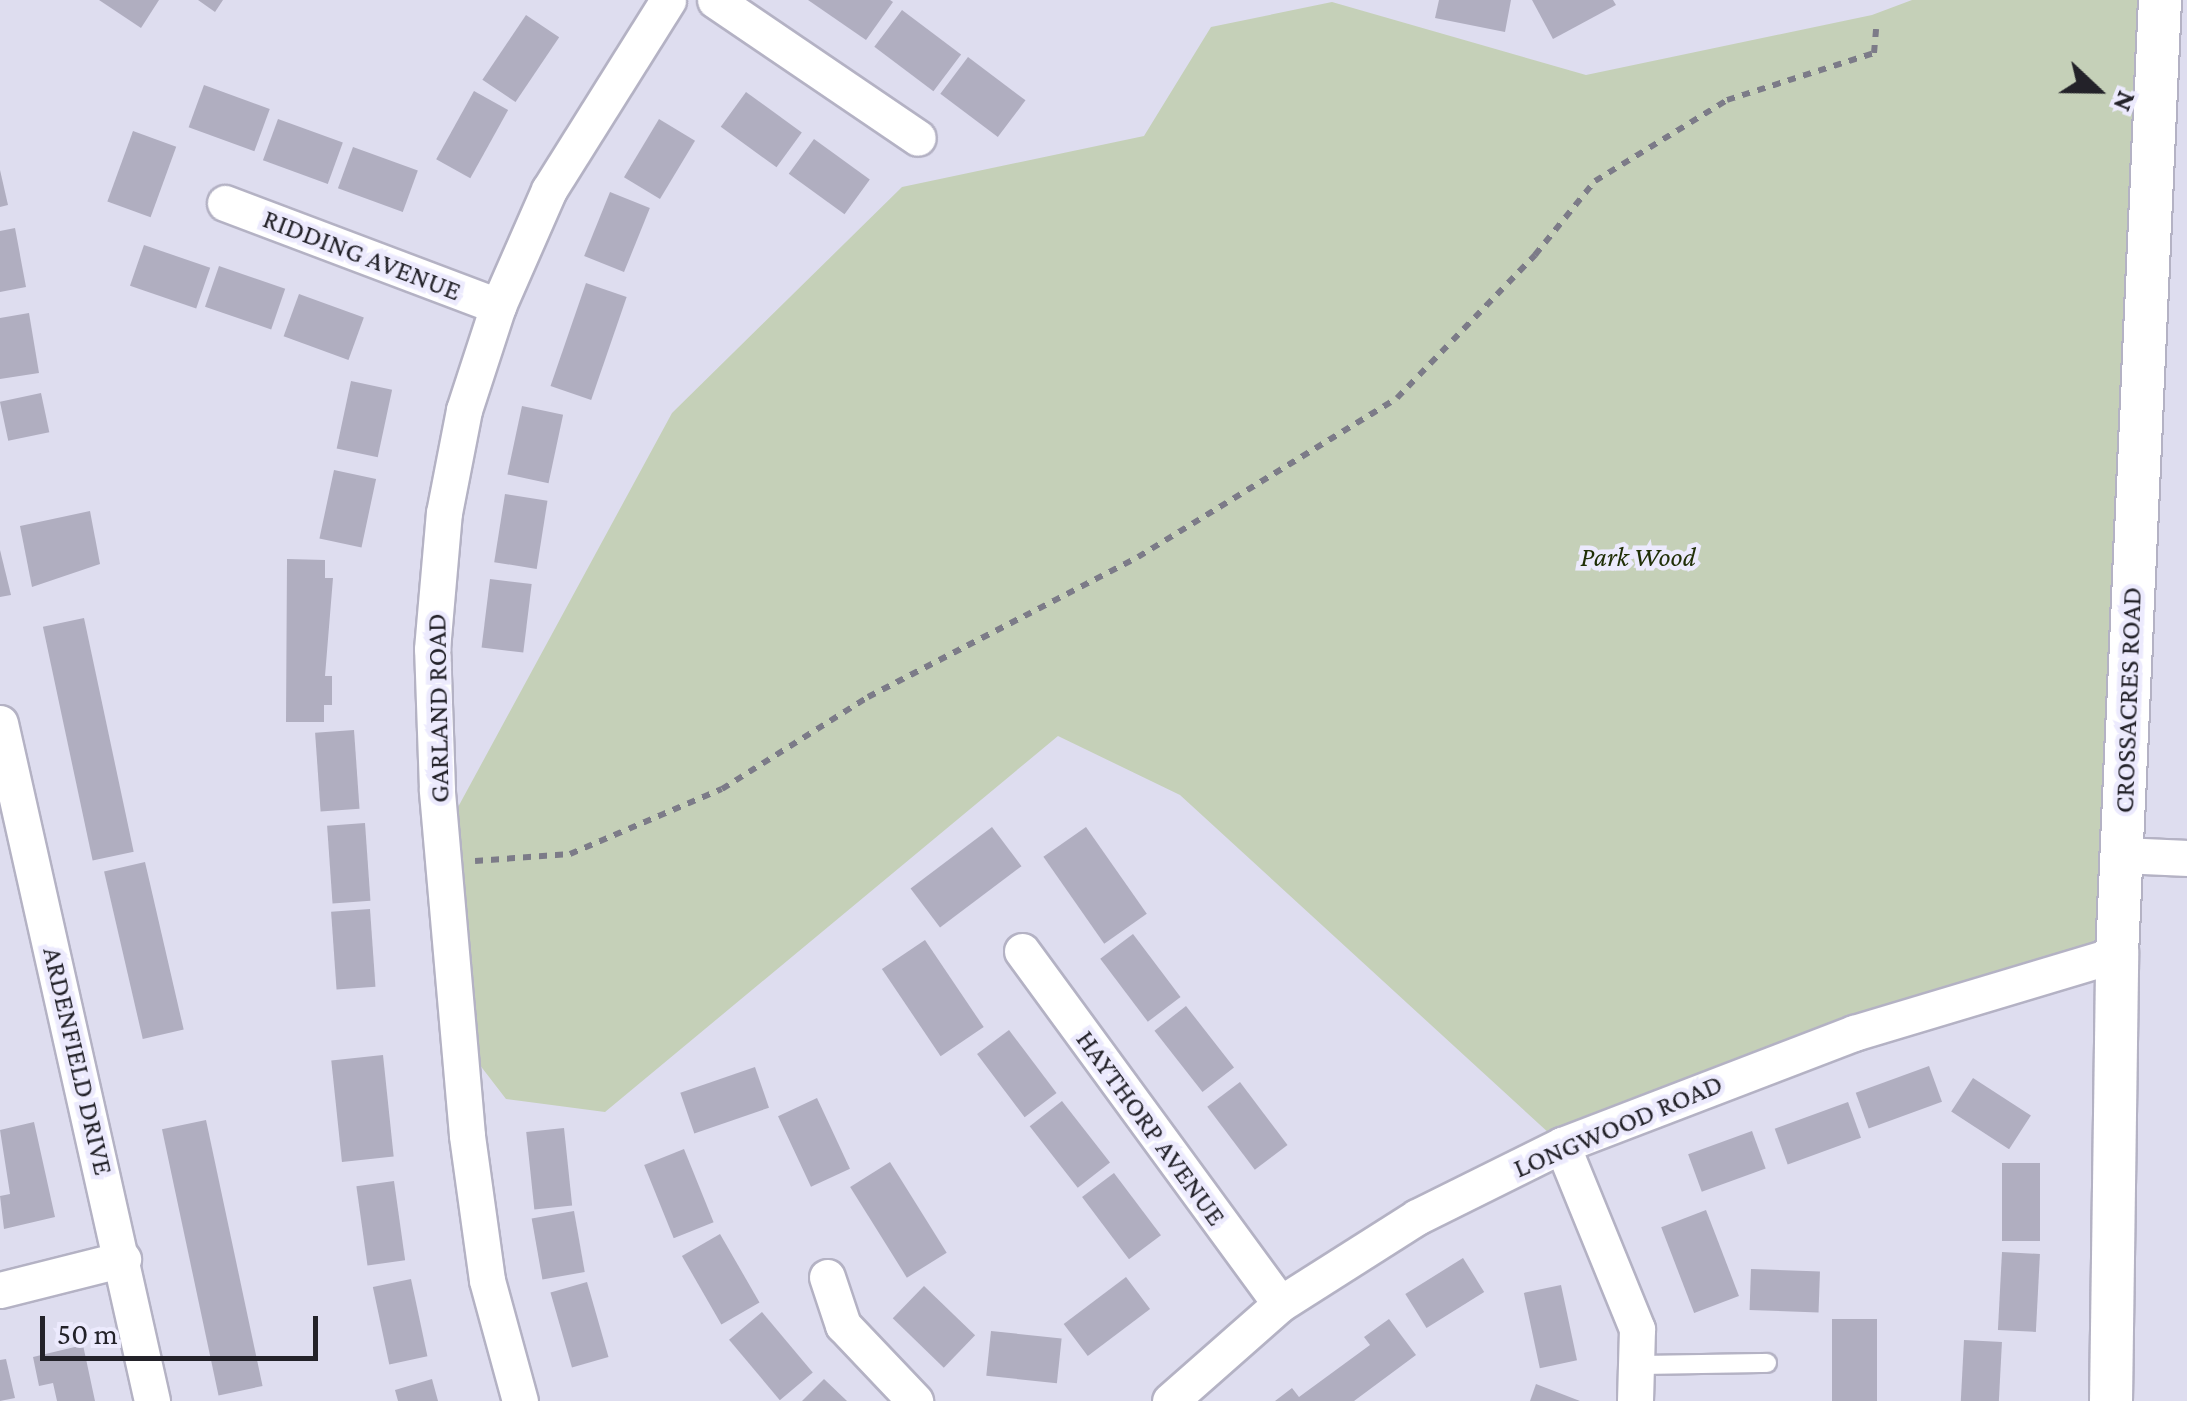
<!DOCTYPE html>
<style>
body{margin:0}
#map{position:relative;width:2187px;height:1401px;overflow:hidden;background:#deddef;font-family:"Crimson Pro",serif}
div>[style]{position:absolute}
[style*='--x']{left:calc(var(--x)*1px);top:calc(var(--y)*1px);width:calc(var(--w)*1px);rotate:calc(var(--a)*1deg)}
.green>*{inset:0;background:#c5d0b8}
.building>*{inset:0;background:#b0aec0;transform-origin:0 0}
.path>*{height:6px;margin-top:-3px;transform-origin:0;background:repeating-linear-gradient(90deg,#7c7b88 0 8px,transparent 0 16px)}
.roads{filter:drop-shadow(2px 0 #b4b2c4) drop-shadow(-2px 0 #b4b2c4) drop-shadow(0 2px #b4b2c4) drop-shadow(0 -2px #b4b2c4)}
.service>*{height:18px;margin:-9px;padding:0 9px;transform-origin:9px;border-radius:9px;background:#fff}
.minor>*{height:35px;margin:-17.5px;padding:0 17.5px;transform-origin:17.5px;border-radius:17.5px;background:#fff}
.tertiary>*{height:42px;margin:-21px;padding:0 21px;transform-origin:21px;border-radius:21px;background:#fff}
span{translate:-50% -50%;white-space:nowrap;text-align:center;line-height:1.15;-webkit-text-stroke:9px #eceafd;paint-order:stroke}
.street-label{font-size:28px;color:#232229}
.park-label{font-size:28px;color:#202f07;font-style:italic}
.north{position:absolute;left:2047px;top:40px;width:100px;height:100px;-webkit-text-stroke:8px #eceafd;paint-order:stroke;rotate:112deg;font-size:28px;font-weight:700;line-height:40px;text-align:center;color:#232229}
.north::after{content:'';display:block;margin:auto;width:35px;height:45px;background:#232229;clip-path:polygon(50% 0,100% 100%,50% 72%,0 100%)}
.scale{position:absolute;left:40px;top:1316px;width:278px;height:45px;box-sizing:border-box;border:5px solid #232229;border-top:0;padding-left:12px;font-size:30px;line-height:35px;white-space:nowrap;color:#232229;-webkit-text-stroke:8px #eceafd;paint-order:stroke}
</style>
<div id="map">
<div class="green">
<i style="clip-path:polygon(1912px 0,2147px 0,2117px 954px,1562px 1145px,1180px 795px,1058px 736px,605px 1112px,506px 1099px,476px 1060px,451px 820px,672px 413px,902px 187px,1144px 136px,1211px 27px,1332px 2px,1586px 75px,1872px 15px)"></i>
</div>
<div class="building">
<i style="clip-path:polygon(99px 0,159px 0,141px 28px)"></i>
<i style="clip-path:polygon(198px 0,223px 0,215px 12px)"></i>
<i style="clip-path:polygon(808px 0,890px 0,893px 2px,866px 40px)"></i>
<i style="clip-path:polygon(1439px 0,1511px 0,1505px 32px,1435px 18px)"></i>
<i style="clip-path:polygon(1532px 0,1613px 0,1616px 5px,1553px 39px)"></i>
<i style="left:902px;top:10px;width:74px;height:46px;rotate:37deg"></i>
<i style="left:526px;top:15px;width:40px;height:78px;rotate:34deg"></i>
<i style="left:968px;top:57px;width:72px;height:46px;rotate:37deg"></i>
<i style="left:204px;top:85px;width:70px;height:45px;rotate:20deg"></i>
<i style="left:474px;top:91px;width:39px;height:78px;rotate:29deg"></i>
<i style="left:746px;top:92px;width:69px;height:43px;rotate:36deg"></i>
<i style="left:278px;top:119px;width:69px;height:44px;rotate:20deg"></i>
<i style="left:659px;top:119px;width:42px;height:68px;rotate:31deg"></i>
<i style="left:133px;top:131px;width:46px;height:75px;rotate:20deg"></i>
<i style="left:814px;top:139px;width:69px;height:43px;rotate:36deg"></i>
<i style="left:353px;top:147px;width:69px;height:44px;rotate:20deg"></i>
<i style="clip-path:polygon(0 170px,8px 205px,0 207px)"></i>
<i style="left:610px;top:192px;width:43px;height:69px;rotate:22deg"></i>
<i style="clip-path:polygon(15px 228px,26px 287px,0 292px,0 231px)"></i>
<i style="left:144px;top:245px;width:70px;height:43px;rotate:19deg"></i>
<i style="left:219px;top:266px;width:70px;height:43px;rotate:19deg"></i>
<i style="left:586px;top:283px;width:43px;height:109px;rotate:19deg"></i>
<i style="left:299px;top:294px;width:69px;height:45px;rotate:20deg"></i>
<i style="clip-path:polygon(29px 313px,39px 373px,0 379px,0 318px)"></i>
<i style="left:351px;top:381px;width:42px;height:69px;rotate:12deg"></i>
<i style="left:41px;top:393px;width:40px;height:42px;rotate:78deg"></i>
<i style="left:522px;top:406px;width:42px;height:70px;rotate:12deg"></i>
<i style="left:334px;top:470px;width:43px;height:70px;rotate:12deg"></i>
<i style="left:505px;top:494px;width:43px;height:69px;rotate:9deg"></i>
<i style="clip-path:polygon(90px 511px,100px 564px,32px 587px,20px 526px)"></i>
<i style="clip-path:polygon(0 550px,11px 595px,0 597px)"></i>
<i style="clip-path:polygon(287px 559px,325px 560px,325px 578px,333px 578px,325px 676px,332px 676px,332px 705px,324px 705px,324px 722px,286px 722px)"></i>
<i style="left:490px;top:579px;width:42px;height:69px;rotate:7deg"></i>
<i style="left:84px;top:618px;width:239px;height:42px;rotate:78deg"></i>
<i style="left:354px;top:730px;width:79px;height:39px;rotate:86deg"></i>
<i style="left:365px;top:823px;width:78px;height:38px;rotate:86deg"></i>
<i style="left:992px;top:827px;width:49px;height:102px;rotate:53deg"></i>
<i style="left:1086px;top:827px;width:106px;height:52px;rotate:55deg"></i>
<i style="left:145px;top:862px;width:172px;height:42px;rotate:77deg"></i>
<i style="left:370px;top:909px;width:78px;height:39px;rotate:86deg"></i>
<i style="left:1133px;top:934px;width:79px;height:41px;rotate:53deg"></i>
<i style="left:925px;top:940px;width:105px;height:52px;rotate:56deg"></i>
<i style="left:1186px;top:1006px;width:78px;height:40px;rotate:52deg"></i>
<i style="left:1009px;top:1030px;width:79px;height:40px;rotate:53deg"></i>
<i style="left:383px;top:1055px;width:102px;height:52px;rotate:84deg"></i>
<i style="left:1929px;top:1066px;width:38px;height:78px;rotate:70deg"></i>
<i style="left:755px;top:1067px;width:43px;height:79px;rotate:71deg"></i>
<i style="left:1973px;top:1078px;width:69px;height:40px;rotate:33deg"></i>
<i style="left:1240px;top:1082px;width:79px;height:41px;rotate:53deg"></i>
<i style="left:817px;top:1098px;width:78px;height:43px;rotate:65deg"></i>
<i style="left:1062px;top:1101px;width:78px;height:41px;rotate:52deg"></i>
<i style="left:1848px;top:1102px;width:38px;height:78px;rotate:70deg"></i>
<i style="left:206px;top:1120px;width:272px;height:45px;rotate:78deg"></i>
<i style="clip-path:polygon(34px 1122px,55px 1217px,4px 1229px,0 1196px,10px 1194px,0 1130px)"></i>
<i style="left:564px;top:1128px;width:78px;height:38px;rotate:84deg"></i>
<i style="left:1752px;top:1131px;width:40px;height:68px;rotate:70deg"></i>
<i style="left:684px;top:1149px;width:79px;height:43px;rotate:68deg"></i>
<i style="left:890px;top:1162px;width:107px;height:47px;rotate:58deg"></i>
<i style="left:2002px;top:1163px;width:38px;height:78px"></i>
<i style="left:1114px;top:1173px;width:78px;height:40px;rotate:53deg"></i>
<i style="left:394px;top:1181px;width:80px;height:38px;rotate:82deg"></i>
<i style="left:1706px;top:1210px;width:92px;height:48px;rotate:69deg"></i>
<i style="left:574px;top:1211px;width:62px;height:43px;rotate:80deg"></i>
<i style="left:720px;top:1234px;width:79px;height:44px;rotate:60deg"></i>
<i style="left:2002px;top:1252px;width:38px;height:78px;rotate:3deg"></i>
<i style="left:1463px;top:1258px;width:40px;height:68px;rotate:58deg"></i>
<i style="left:1751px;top:1269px;width:69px;height:41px;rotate:2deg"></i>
<i style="left:1126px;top:1277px;width:40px;height:78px;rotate:53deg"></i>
<i style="left:411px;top:1279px;width:79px;height:39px;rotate:78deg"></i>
<i style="left:587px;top:1282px;width:78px;height:38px;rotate:74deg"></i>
<i style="left:1561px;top:1285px;width:77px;height:38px;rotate:78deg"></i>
<i style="left:924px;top:1286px;width:71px;height:45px;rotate:44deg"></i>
<i style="left:762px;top:1312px;width:79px;height:43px;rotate:50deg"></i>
<i style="clip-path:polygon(1389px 1319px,1416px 1355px,1354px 1401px,1275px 1401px,1292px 1388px,1299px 1397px,1370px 1345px,1364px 1337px)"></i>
<i style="left:1832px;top:1319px;width:45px;height:82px"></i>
<i style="left:991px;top:1331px;width:71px;height:45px;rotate:6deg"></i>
<i style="left:1964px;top:1340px;width:38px;height:61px;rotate:3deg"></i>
<i style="clip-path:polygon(83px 1345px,95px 1401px,57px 1401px,53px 1383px,39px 1386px,33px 1357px)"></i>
<i style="clip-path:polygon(6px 1359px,15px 1398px,0 1401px,0 1360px)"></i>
<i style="clip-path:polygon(432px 1379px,438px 1401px,398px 1401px,395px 1390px)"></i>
<i style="clip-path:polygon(824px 1379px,847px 1401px,802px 1401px)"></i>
<i style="clip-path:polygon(1536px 1384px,1580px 1401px,1530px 1401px)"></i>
</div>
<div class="path">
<i style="--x:475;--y:861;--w:95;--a:-4.2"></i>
<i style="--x:570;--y:854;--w:165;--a:-23.2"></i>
<i style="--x:722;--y:789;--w:173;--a:-32.2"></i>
<i style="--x:868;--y:697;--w:304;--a:-27.4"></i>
<i style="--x:1138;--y:557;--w:304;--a:-31.5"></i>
<i style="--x:1397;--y:398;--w:199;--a:-46"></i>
<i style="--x:1535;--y:255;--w:95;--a:-51"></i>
<i style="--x:1595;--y:181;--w:155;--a:-31.5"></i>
<i style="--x:1727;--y:100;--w:154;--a:-17.7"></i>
<i style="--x:1874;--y:53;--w:24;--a:-85"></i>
</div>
<div class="roads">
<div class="service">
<i style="--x:1636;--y:1365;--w:131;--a:-0.9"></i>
</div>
<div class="minor">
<i style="--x:715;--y:0;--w:245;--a:34.2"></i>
<i style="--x:225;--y:203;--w:292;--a:20.7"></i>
<i style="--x:0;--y:723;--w:695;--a:77.36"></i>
<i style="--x:2122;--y:855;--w:65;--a:2.6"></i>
<i style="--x:1022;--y:951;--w:437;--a:53.8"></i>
<i style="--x:1562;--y:1145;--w:199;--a:67.8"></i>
<i style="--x:1637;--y:1329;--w:72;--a:91.6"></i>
<i style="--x:827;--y:1277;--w:51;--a:71.6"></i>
<i style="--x:843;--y:1325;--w:105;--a:46.5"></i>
<i style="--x:0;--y:1290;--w:127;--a:-14.1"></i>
<i style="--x:520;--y:1401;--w:125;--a:-105.3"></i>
<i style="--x:487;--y:1280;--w:146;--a:-97.9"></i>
<i style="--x:467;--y:1135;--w:347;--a:-95"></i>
<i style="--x:437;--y:789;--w:140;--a:-92"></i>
<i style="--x:432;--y:649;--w:137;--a:-85"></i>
<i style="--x:444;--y:513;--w:105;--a:-79"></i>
<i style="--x:464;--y:410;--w:109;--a:-71.9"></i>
<i style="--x:498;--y:306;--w:127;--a:-66.3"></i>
<i style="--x:549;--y:190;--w:224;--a:-57.9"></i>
<i style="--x:1170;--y:1401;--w:147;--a:-41.4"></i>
<i style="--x:1280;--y:1304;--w:162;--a:-32.4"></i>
<i style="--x:1417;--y:1217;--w:162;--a:-26.4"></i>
<i style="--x:1562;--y:1145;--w:313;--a:-21"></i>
<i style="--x:1854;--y:1033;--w:275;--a:-16.7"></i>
</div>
<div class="tertiary">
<i style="--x:2111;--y:1401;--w:447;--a:-89.2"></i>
<i style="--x:2117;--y:954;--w:955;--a:-87.42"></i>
</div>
</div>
<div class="street-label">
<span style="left:362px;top:255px;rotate:21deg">RIDDING AVENUE</span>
<span style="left:2128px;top:700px;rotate:-88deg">CROSSACRES ROAD</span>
<span style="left:438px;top:708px;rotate:-91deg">GARLAND ROAD</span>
<span style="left:78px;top:1061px;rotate:77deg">ARDENFIELD DRIVE</span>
<span style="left:1618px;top:1126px;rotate:-23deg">LONGWOOD ROAD</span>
<span style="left:1151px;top:1128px;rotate:54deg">HAYTHORP AVENUE</span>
</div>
<div class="park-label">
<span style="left:1638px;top:557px">Park Wood</span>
</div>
<div class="north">N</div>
<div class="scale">50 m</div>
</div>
